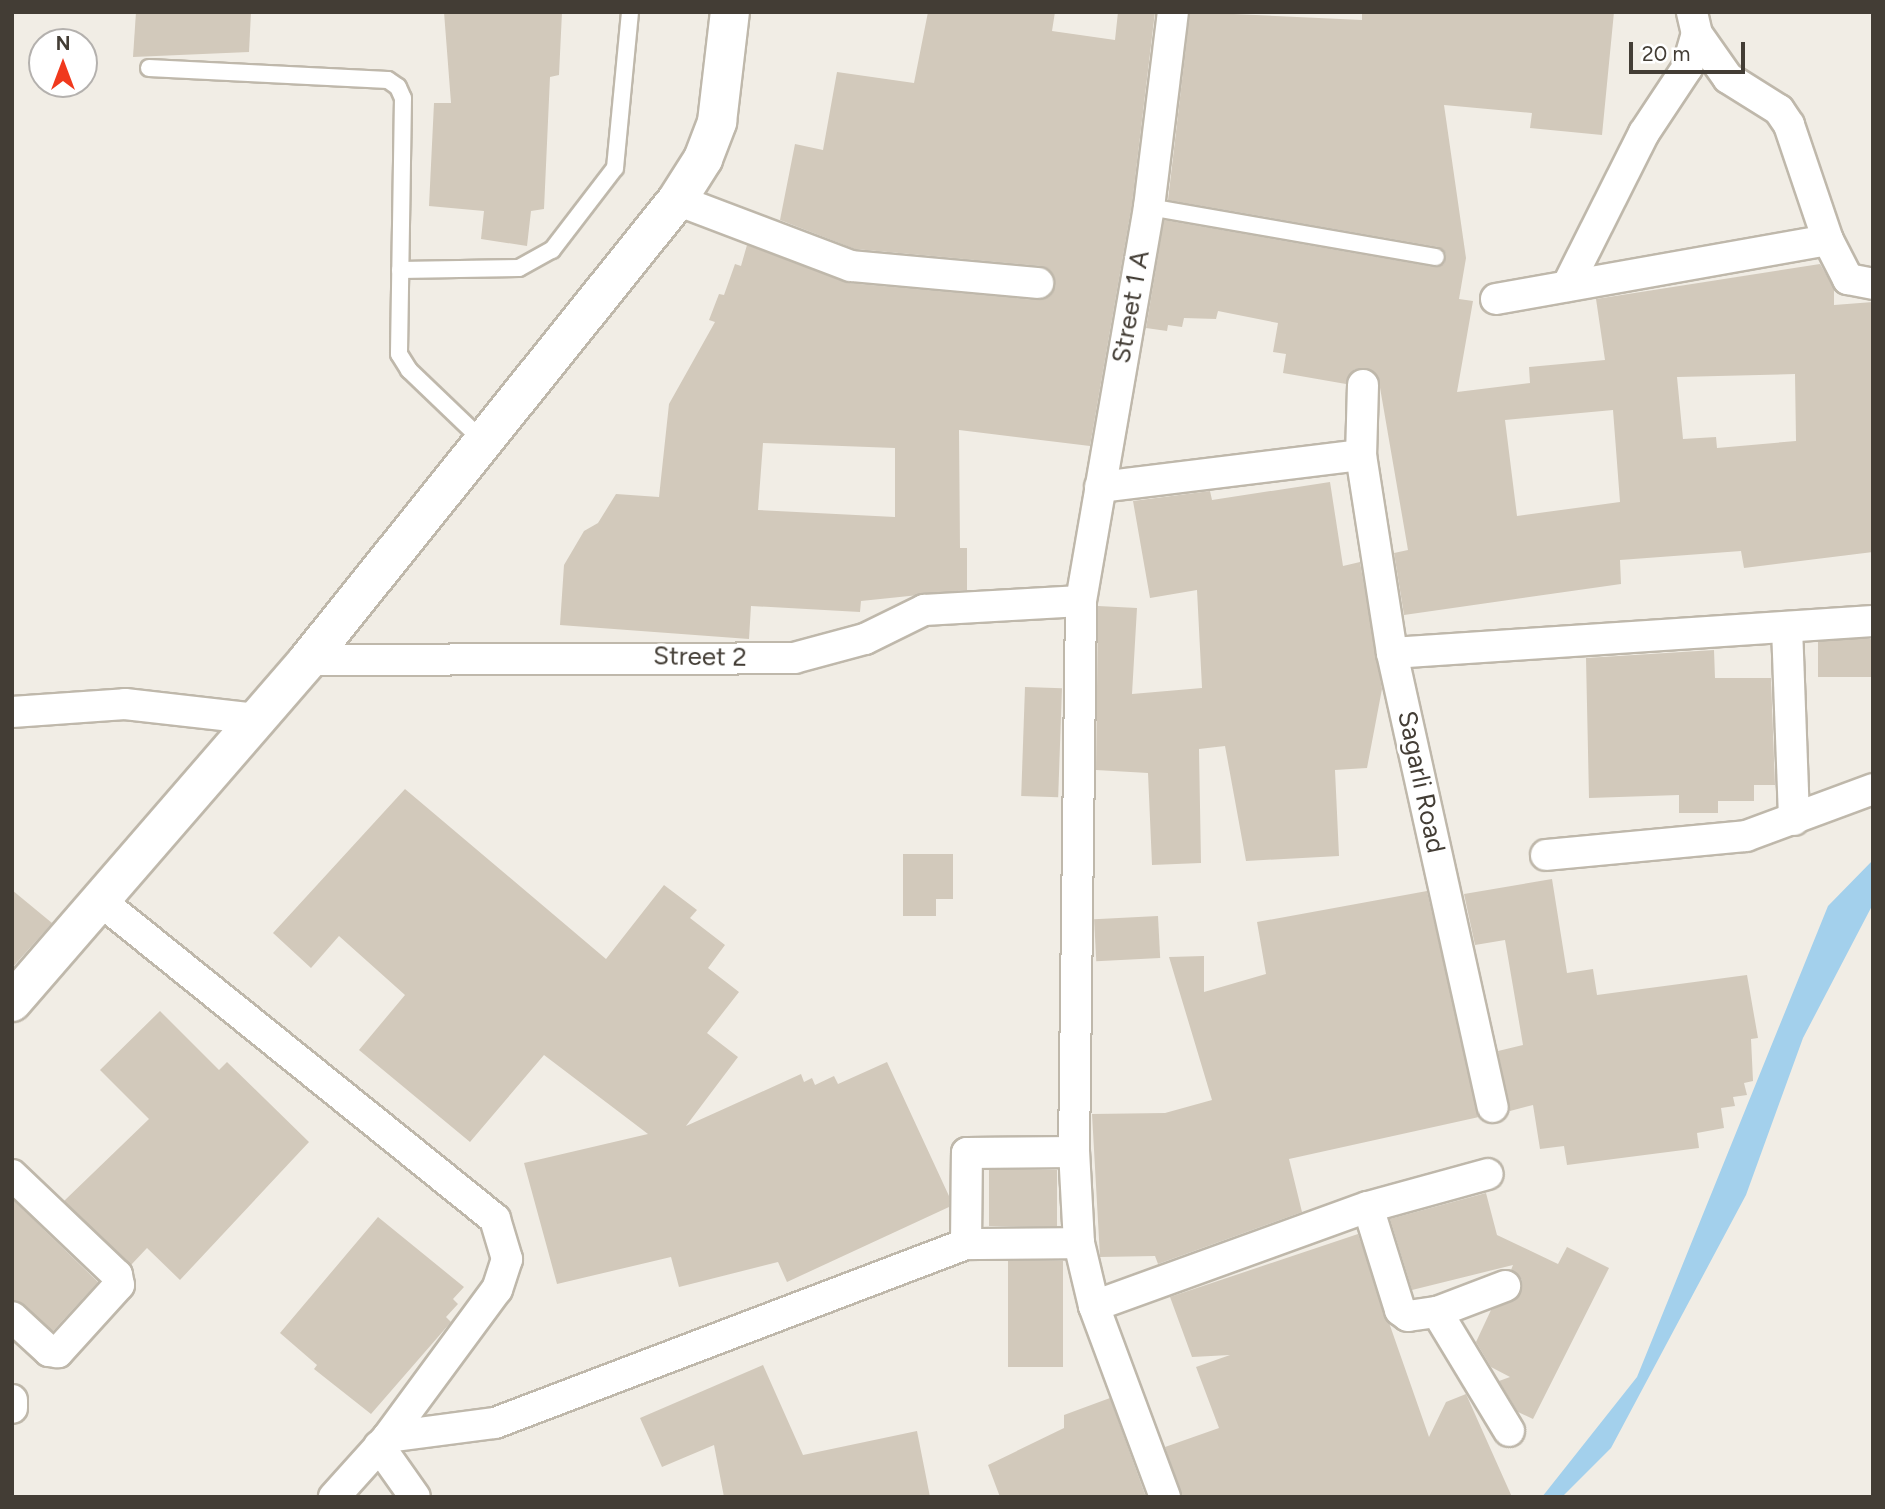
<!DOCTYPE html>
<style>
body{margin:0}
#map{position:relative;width:1885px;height:1509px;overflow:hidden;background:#f1ede5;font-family:Figtree,sans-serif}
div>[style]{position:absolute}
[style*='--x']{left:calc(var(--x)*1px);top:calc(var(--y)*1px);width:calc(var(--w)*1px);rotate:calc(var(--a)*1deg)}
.water>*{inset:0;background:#a3d0ec}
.building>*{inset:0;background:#d2c9bb;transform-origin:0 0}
.roads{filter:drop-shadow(2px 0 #bfb8ab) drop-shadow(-2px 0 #bfb8ab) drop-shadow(0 2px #bfb8ab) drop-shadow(0 -2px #bfb8ab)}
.service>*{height:16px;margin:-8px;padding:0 8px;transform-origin:8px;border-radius:8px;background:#fff}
.minor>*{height:30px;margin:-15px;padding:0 15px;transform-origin:15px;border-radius:15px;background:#fff}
.tertiary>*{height:38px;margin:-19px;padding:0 19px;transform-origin:19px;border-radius:19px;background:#fff}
span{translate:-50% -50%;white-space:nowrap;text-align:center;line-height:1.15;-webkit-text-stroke:6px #fff;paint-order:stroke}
.street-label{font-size:26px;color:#433d35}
.frame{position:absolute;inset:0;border:14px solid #433d35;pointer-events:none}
.north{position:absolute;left:28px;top:28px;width:70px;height:70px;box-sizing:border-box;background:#fff;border:2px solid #b4b1ae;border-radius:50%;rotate:0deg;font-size:19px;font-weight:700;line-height:28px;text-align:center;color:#433d35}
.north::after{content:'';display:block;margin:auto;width:24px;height:32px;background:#f0391d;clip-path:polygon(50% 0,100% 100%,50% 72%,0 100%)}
.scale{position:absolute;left:1629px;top:42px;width:116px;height:32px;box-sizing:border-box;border:4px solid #433d35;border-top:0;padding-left:9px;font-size:21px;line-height:24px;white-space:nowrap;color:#433d35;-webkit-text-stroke:5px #fff;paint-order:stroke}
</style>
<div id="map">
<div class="water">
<i style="clip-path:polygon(1873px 860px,1873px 904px,1803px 1038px,1746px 1195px,1611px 1448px,1562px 1497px,1542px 1497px,1637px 1377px,1828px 906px)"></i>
</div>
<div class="building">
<i style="clip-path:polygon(136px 12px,251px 12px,249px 52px,133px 57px)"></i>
<i style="clip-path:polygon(444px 12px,562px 12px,559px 75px,550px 77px,544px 209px,531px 211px,527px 246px,481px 239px,484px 211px,429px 206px,434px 103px,451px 103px)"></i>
<i style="clip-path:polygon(evenodd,928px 12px,1055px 12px,1052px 31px,1115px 40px,1118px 12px,1155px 12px,1132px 204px,1090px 446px,959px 430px,960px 548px,967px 548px,967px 590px,861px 601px,860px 612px,751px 606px,749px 639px,560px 625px,564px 565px,584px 531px,598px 523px,616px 494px,659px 497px,669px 404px,715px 322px,709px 320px,719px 294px,724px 295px,735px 264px,741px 266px,747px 245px,849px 283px,1036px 300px,1053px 292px,1054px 276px,1040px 266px,855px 249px,780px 220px,795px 144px,823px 150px,837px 72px,914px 83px,928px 12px,763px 443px,895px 448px,895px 517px,758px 510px,763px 443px)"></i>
<i style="clip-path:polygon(evenodd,1190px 12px,1362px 20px,1362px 12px,1614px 12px,1602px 135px,1530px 128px,1532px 113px,1444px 105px,1466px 258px,1459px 299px,1473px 301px,1457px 392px,1530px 383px,1529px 367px,1605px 360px,1596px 299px,1820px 264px,1834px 288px,1834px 305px,1873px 302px,1873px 552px,1744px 568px,1741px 551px,1620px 560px,1621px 584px,1404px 615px,1394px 553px,1408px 550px,1378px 376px,1355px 369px,1346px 384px,1283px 373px,1286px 354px,1273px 352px,1278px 323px,1218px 311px,1216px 319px,1184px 318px,1182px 327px,1168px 325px,1167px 331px,1146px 328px,1164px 220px,1434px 267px,1444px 264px,1446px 254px,1438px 247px,1168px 200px,1190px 12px,1795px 374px,1796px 441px,1717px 448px,1716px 437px,1683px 439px,1677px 377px,1795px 374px,1190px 12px,1613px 410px,1620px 502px,1517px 516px,1505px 420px,1613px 410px)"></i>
<i style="clip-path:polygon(1330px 482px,1343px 566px,1360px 562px,1382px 689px,1367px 768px,1335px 770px,1339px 856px,1246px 861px,1225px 746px,1199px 749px,1201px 863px,1152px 865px,1148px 773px,1096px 770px,1098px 606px,1137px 608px,1132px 694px,1202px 688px,1197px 590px,1150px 598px,1133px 501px,1210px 491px,1212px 500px)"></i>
<i style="left:1873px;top:639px;width:38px;height:55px;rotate:90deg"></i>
<i style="clip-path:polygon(1714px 650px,1715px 678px,1771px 678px,1775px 785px,1754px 785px,1754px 801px,1718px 801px,1718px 813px,1679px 813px,1679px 795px,1589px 798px,1586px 658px)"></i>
<i style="left:1025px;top:687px;width:37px;height:109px;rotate:2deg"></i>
<i style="clip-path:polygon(405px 789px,606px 959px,664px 885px,697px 910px,690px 918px,725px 945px,708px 968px,739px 992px,707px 1033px,738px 1057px,686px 1126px,801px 1074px,804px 1082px,812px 1078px,815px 1085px,834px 1076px,838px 1084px,887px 1062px,949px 1196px,949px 1207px,787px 1282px,778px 1262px,679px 1287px,671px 1257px,557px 1284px,524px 1163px,648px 1134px,544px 1055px,470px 1142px,359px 1050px,405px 995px,339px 936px,311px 968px,273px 933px)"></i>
<i style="clip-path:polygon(903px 854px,953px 854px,953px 899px,936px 899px,936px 916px,903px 916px)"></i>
<i style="clip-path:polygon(1552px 879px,1567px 973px,1593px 969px,1597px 995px,1747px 975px,1758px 1038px,1751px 1039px,1753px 1081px,1744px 1083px,1747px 1095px,1733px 1097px,1735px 1106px,1721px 1108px,1724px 1128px,1697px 1133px,1699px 1148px,1567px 1165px,1564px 1146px,1540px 1149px,1533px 1105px,1510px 1111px,1498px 1051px,1523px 1045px,1505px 940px,1475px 945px,1464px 894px)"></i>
<i style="clip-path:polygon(12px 890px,52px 923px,12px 968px)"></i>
<i style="clip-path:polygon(1427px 891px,1479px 1117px,1289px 1159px,1302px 1212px,1158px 1264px,1155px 1256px,1100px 1257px,1092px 1114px,1165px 1113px,1212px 1100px,1169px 957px,1204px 956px,1204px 992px,1266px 974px,1257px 922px)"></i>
<i style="left:1158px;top:916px;width:42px;height:64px;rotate:87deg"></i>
<i style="clip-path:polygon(160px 1011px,219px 1070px,227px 1062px,309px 1142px,180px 1280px,147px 1248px,131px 1265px,64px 1201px,149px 1119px,100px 1070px)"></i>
<i style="left:989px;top:1170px;width:68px;height:56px"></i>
<i style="clip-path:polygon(1486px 1193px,1497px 1235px,1558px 1264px,1567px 1247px,1609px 1268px,1533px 1419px,1518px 1412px,1499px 1381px,1510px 1377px,1491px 1367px,1476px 1342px,1491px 1310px,1519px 1296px,1522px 1280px,1511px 1270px,1513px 1265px,1412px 1290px,1390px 1219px)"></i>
<i style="clip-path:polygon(12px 1199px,98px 1282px,53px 1331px,12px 1300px)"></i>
<i style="clip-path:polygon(378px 1217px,464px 1287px,453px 1299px,458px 1304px,446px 1317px,451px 1322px,371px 1414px,314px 1369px,317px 1365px,280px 1333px)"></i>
<i style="clip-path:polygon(1358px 1234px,1429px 1437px,1446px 1402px,1466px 1394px,1512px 1497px,1182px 1497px,1165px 1447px,1219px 1428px,1196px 1367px,1230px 1355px,1192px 1357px,1170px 1297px)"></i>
<i style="left:1008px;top:1261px;width:55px;height:106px"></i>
<i style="clip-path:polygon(763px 1365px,803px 1455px,917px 1431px,930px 1497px,724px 1497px,714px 1445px,662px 1467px,640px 1418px)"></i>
<i style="clip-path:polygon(1110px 1398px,1146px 1497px,1000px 1497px,988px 1465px,1064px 1428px,1064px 1415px)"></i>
</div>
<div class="roads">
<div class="service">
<i style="--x:149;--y:68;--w:239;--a:2.9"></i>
<i style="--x:388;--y:80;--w:12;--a:35"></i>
<i style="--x:398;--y:87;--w:12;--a:66"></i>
<i style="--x:403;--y:98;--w:256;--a:90.9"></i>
<i style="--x:399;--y:354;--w:19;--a:58"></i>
<i style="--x:409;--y:370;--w:104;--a:43.8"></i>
<i style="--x:1149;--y:207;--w:291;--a:9.9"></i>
<i style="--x:400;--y:270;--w:119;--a:-1"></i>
<i style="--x:519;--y:268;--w:38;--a:-29"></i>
<i style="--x:552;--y:250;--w:103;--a:-52.5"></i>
<i style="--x:615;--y:168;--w:157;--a:-84.5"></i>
</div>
<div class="minor">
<i style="--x:1697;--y:34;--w:54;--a:54.8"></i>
<i style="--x:1728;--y:78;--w:60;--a:32.1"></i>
<i style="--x:1779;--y:110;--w:18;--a:56"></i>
<i style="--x:1789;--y:125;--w:121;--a:71.3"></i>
<i style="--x:677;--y:200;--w:186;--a:20.8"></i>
<i style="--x:851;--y:266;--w:188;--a:5.2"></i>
<i style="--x:1567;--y:286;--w:171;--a:-63.3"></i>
<i style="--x:1644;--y:133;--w:78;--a:-56.5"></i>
<i style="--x:1687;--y:68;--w:35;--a:-74"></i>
<i style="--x:1697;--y:34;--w:23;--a:-103"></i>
<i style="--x:1496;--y:299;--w:337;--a:-10.1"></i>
<i style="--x:1828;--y:240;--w:44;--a:62.9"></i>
<i style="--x:1848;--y:279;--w:25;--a:11"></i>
<i style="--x:1363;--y:385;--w:70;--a:91.6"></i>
<i style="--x:1361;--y:455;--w:200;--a:81.1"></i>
<i style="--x:1392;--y:653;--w:465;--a:77.5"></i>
<i style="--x:1100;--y:487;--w:263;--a:-7"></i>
<i style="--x:1787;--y:627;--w:193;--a:87.9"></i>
<i style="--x:1392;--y:653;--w:482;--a:-3.8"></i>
<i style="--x:308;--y:660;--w:486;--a:-0.2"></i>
<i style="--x:794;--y:658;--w:73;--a:-15"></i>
<i style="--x:865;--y:639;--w:66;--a:-26.2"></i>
<i style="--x:924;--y:610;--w:157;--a:-3.3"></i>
<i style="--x:12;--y:712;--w:113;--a:-4"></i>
<i style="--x:125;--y:704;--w:132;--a:6.5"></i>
<i style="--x:1546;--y:855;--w:201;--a:-5.4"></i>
<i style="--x:1746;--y:836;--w:135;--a:-20.3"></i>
<i style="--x:98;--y:899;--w:510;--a:38.87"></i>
<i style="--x:495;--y:1219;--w:42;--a:73.3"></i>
<i style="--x:507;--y:1259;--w:32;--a:108"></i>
<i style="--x:497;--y:1289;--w:184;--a:126.4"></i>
<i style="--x:388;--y:1437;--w:81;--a:132"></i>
<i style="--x:12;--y:1175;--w:145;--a:43.6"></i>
<i style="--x:117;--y:1275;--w:10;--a:79"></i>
<i style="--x:119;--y:1285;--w:91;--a:132.3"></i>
<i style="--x:58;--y:1352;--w:9;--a:-174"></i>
<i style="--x:49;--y:1351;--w:50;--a:-137.4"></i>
<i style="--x:1368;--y:1207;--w:124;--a:-15.4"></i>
<i style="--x:966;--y:1244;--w:91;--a:-89.4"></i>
<i style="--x:967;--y:1153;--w:107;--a:-0.5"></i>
<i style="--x:1094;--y:1306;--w:291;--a:-19.9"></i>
<i style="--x:1368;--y:1207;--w:108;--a:72.7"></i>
<i style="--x:1400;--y:1310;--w:10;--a:37"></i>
<i style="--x:1408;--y:1316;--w:29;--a:-8"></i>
<i style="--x:1437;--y:1312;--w:73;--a:-20.9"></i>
<i style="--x:1437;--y:1312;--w:139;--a:58.8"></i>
<i style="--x:12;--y:1400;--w:8;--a:90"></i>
<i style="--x:388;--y:1437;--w:108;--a:-7.5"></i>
<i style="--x:495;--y:1423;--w:504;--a:-20.81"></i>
<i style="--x:966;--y:1244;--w:113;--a:-0.5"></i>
<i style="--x:379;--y:1446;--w:62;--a:54.8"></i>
<i style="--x:1165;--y:1497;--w:204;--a:-110.4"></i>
<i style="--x:1094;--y:1306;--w:65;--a:-103.4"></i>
<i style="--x:1079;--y:1243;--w:91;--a:-93.1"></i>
<i style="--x:1074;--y:1152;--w:551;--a:-89.27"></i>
<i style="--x:1081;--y:601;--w:400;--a:-80.2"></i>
<i style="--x:1149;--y:207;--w:196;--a:-83"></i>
</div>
<div class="tertiary">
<i style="--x:12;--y:1002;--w:452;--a:-49.1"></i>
<i style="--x:308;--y:660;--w:590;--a:-51.26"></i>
<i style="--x:677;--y:200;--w:49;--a:-57.6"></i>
<i style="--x:703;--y:159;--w:40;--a:-69"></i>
<i style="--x:717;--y:122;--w:111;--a:-83.3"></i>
</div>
</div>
<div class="street-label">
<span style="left:1131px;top:307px;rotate:-80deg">Street 1 A</span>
<span style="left:700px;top:657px;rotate:1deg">Street 2</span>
<span style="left:1421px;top:782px;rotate:78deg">Sagarli Road</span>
</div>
<div class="frame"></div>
<div class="north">N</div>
<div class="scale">20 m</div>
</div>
